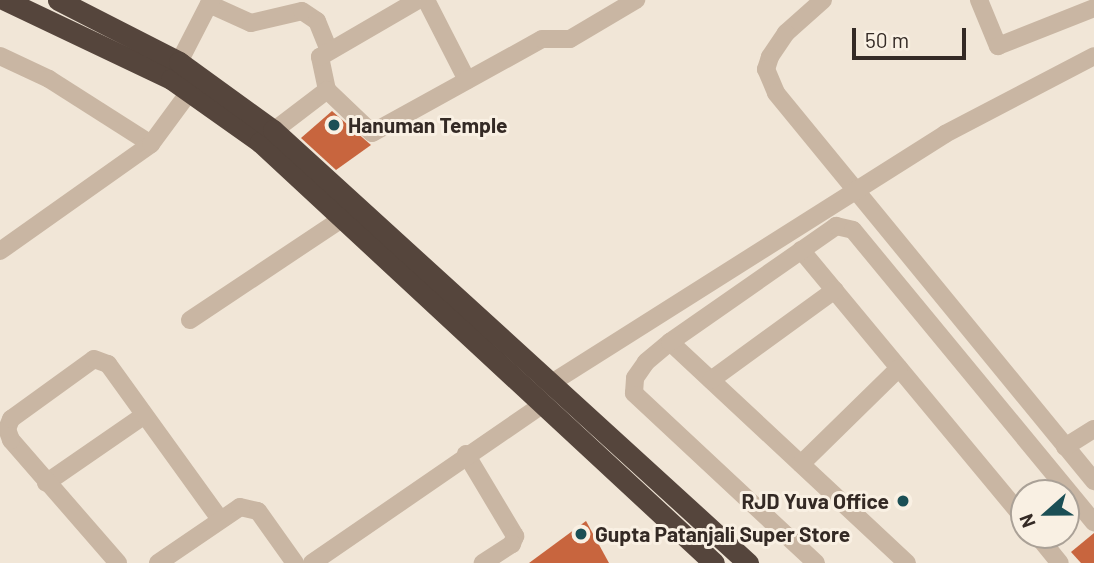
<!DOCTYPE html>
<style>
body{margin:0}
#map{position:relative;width:1094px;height:563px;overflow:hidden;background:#f1e6d7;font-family:Barlow,sans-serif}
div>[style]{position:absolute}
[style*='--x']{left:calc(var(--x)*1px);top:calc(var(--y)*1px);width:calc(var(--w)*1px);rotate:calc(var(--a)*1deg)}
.building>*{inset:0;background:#c8653e}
.minor>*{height:18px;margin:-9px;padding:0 9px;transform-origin:9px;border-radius:9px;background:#c9b6a3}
.highway>*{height:21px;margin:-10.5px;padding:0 10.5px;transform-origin:10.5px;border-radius:10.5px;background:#55453c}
.dots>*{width:19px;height:19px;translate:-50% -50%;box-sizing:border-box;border:4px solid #f9f0e3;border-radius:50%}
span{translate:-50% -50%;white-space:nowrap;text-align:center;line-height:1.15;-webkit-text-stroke:6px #f9f0e3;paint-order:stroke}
.poi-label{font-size:21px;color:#342a25;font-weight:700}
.left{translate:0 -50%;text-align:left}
.right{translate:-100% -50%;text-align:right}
.north{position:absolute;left:1010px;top:479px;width:70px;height:70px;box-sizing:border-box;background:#f9f0e3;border:2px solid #aaa197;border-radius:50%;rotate:249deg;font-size:19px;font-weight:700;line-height:28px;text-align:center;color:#342a25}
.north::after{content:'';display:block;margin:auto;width:24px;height:32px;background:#1b4f55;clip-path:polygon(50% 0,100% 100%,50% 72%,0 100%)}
.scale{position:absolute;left:852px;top:28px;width:114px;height:32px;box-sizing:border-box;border:4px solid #342a25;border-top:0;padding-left:9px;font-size:21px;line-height:24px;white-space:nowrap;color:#342a25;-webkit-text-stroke:5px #f9f0e3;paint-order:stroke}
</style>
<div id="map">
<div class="building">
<i style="clip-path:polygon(332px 111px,371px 145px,336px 170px,301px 138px)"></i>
<i style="clip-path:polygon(586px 521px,609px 563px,529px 563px)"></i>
<i style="clip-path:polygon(1094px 533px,1094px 563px,1081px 563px,1071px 552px)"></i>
</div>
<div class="minor">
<i style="--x:426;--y:0;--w:90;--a:62.9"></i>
<i style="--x:823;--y:0;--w:50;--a:138.3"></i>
<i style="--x:786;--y:33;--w:29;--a:124"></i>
<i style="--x:770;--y:57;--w:13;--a:108"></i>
<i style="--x:766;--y:69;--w:26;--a:67"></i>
<i style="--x:776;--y:93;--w:502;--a:50.66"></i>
<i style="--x:979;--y:0;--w:50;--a:67.6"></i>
<i style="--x:998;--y:46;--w:103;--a:-21.6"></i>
<i style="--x:209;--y:4;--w:46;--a:24.3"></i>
<i style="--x:251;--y:23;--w:52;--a:-13.2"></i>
<i style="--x:302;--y:11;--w:18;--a:34"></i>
<i style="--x:317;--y:21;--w:31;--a:68"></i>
<i style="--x:0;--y:56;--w:54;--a:25.1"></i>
<i style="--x:49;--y:79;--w:121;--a:32.5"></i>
<i style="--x:174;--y:72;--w:81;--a:-62.8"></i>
<i style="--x:327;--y:90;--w:34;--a:-102"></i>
<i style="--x:320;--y:57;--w:113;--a:-30.2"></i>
<i style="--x:263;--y:139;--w:81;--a:-37.4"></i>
<i style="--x:327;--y:90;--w:62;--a:43.7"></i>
<i style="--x:372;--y:133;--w:194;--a:-28.9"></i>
<i style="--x:542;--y:39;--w:28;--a:0"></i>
<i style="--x:570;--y:39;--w:77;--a:-30.6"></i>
<i style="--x:801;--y:250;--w:349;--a:50.3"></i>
<i style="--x:0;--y:251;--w:185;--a:-35.3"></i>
<i style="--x:151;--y:144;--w:66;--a:-53.7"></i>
<i style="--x:190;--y:320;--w:184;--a:-33.7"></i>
<i style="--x:670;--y:342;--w:324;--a:43"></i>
<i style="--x:711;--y:380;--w:153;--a:-36"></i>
<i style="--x:542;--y:389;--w:477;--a:-32.3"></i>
<i style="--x:945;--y:134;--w:168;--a:-27.6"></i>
<i style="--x:1065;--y:447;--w:34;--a:-32"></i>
<i style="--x:466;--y:454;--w:96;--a:59.1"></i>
<i style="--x:515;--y:536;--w:9;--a:111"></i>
<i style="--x:512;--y:544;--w:35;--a:147"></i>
<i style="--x:801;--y:464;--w:137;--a:-44.4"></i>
<i style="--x:46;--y:483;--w:118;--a:-34.6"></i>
<i style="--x:1037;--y:535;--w:36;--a:51"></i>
<i style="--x:118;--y:563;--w:163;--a:-131"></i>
<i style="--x:11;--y:440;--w:12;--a:-110"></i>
<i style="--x:7;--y:429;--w:11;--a:-68"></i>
<i style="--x:11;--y:419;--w:102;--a:-35.9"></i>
<i style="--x:94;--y:359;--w:15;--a:20"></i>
<i style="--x:108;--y:364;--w:190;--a:54.2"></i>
<i style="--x:158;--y:563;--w:99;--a:-34.3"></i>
<i style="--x:240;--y:507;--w:18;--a:13"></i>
<i style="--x:258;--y:511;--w:64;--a:54.6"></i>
<i style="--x:312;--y:563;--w:280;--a:-34.5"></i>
<i style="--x:816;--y:563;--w:249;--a:-137"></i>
<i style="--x:634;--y:393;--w:15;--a:-86"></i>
<i style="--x:635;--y:378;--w:19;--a:-55"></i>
<i style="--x:646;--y:362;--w:31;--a:-40"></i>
<i style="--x:670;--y:342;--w:203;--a:-34.9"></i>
<i style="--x:836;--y:226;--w:17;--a:13"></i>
<i style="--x:853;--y:230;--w:379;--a:50.5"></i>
</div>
<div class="highway">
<i style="--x:5;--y:0;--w:184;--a:25.4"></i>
<i style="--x:171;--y:79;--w:109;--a:35.3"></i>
<i style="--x:260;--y:142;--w:619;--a:42.84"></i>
<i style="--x:58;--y:0;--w:136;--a:27.1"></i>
<i style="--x:179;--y:62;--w:116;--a:35.9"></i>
<i style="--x:273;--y:130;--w:643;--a:42.35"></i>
</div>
<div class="dots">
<i style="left:334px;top:125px;background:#1b4f55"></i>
<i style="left:903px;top:501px;background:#1b4f55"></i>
<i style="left:581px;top:534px;background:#1b4f55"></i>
</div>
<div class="poi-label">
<span class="left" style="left:348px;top:125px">Hanuman Temple</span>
<span class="right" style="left:889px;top:501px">RJD Yuva Office</span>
<span class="left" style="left:595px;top:534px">Gupta Patanjali Super Store</span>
</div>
<div class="north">N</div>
<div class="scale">50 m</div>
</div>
